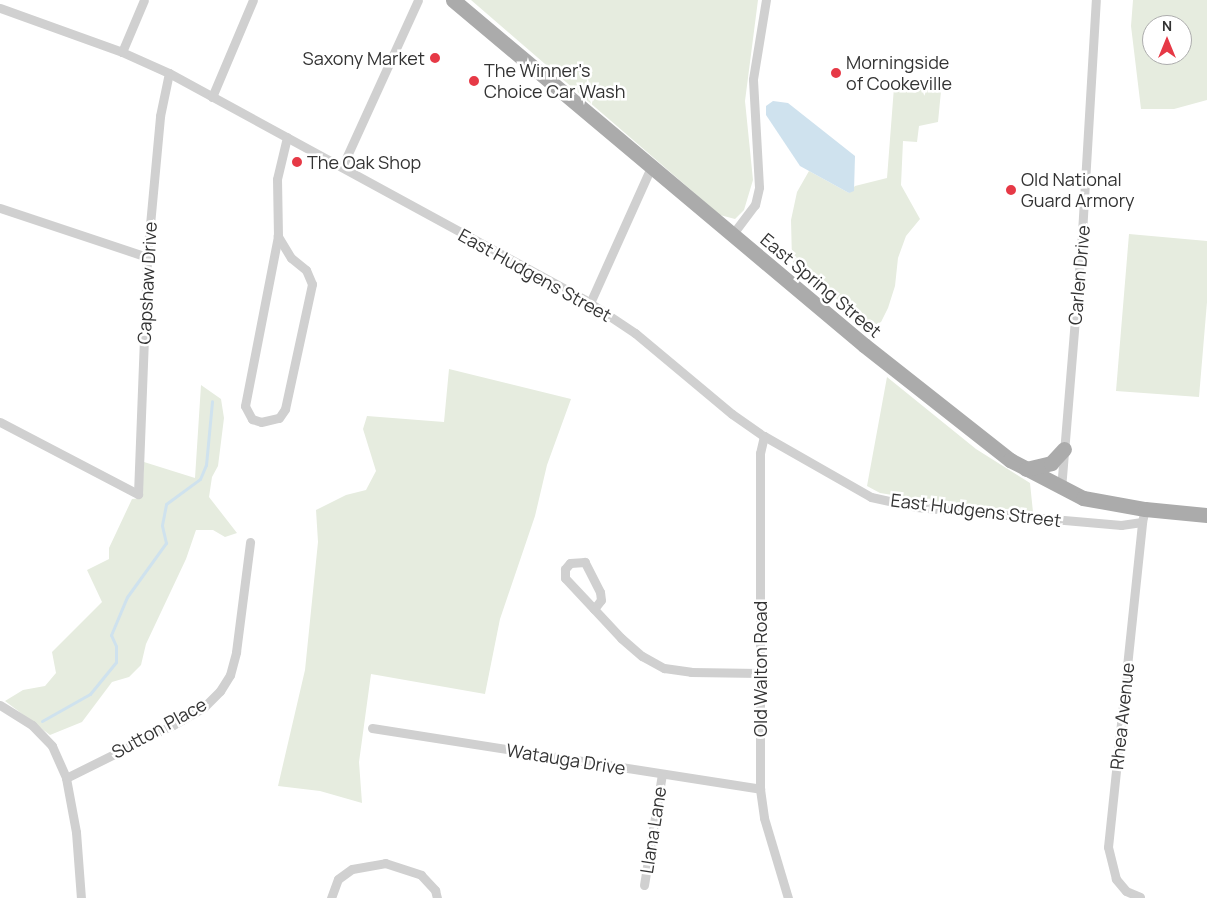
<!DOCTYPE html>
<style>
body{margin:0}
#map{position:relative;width:1207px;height:898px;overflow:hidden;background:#fff;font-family:Manrope,sans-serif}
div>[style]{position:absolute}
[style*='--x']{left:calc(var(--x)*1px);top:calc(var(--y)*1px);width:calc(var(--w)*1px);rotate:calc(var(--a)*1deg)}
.green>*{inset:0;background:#e6ecdf}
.water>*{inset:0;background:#cfe2ee}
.stream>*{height:3px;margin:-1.5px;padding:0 1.5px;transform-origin:1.5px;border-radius:1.5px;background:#cfe2ee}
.street>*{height:9px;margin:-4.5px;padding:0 4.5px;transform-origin:4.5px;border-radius:4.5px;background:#d0d0d0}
.primary>*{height:15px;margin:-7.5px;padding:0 7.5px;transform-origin:7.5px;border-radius:7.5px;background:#ababab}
.dots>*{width:14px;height:14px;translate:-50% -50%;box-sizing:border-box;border:2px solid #fff;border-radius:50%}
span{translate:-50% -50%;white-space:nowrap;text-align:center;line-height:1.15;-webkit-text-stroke:5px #fff;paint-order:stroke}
.poi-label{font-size:18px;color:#333}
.right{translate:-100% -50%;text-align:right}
.left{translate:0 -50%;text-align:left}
.street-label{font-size:18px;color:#333}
.north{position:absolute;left:1142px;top:15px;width:50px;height:50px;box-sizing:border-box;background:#fff;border:1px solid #adadad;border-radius:50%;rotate:0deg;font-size:14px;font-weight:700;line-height:20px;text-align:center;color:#333}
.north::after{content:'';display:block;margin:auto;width:18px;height:22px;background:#e63946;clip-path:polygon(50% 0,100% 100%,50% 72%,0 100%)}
</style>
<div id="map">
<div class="green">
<i style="clip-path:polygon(471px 0,758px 0,745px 101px,753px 180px,744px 210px,735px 219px,720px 215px)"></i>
<i style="clip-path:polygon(evenodd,1133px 0,1207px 0,1207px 100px,1174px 109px,1141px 109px,1131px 26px,1133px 0,1152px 25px,1182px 25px,1182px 55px,1152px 55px,1152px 25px)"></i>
<i style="clip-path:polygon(894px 87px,941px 91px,938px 122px,919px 126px,917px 142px,903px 141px,901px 185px,920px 219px,906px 236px,898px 258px,895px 286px,888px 308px,881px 322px,870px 327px,792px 261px,791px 220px,797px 192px,809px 171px,849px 193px,855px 186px,887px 178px)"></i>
<i style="clip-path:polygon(1129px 234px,1207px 241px,1207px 302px,1199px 397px,1116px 391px)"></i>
<i style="clip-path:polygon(449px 369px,571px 399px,547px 465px,535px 516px,500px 619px,485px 694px,371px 674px,359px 762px,362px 803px,320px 791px,278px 786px,305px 670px,318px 542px,316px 510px,346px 495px,366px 490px,376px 471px,363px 429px,367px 416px,444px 422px)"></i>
<i style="clip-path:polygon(887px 377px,976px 449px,1030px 483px,1033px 512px,923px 500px,880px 493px,867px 486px)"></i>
<i style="clip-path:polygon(201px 385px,221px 399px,224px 418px,218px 466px,212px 477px,209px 497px,237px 533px,225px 537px,213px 530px,196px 530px,186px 559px,146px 644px,141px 665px,129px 677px,112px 682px,82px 722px,50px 735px,5px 701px,23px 690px,45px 686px,56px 673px,52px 652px,102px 602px,87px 570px,109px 559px,109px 548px,132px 499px,142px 498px,144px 462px,195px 478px)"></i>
</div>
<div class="water">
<i style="clip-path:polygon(773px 101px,788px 103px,855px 156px,854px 191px,849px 193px,800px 166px,766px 115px,766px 106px)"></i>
</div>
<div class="stream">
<i style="--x:42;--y:721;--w:55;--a:-29.4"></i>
<i style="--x:90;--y:694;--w:41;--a:-50.9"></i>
<i style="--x:116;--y:662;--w:16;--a:-90"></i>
<i style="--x:116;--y:646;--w:12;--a:-114"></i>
<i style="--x:111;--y:635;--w:41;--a:-67.2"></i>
<i style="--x:127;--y:597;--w:67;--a:-54.2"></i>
<i style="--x:166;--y:543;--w:18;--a:-103"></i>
<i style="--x:162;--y:525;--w:21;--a:-79"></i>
<i style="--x:166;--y:504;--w:42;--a:-36.3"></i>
<i style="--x:200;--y:479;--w:15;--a:-67"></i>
<i style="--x:206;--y:465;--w:64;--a:-84.6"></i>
</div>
<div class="street">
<i style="--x:0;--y:8;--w:130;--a:19.8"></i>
<i style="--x:122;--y:52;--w:51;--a:24.1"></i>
<i style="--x:169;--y:73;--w:480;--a:28.6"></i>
<i style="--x:590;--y:303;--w:54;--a:33.7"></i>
<i style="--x:635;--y:333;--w:126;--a:39.9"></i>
<i style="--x:732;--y:414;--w:39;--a:35"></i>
<i style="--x:764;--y:436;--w:123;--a:29.7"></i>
<i style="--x:871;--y:497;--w:46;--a:12.5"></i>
<i style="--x:916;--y:507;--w:206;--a:5"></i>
<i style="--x:1121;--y:525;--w:21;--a:-8"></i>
<i style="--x:1142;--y:522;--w:13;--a:-77"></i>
<i style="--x:122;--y:52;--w:56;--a:-67.1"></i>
<i style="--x:212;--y:97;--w:105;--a:-67.1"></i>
<i style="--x:342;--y:167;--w:183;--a:-65.5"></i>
<i style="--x:0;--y:208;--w:155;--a:18.4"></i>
<i style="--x:732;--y:235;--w:38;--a:-53"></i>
<i style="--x:755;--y:205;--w:18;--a:-77"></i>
<i style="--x:759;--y:187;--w:108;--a:-93.2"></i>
<i style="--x:753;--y:79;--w:80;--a:-80.7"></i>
<i style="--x:278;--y:236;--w:173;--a:101"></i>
<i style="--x:245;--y:406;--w:15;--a:62"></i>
<i style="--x:252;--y:419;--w:9;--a:18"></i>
<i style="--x:261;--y:422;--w:18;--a:-13"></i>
<i style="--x:279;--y:418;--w:11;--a:-56"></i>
<i style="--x:285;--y:409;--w:128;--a:-77.8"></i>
<i style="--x:312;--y:284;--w:15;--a:-113"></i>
<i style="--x:306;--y:270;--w:19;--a:-141"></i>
<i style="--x:291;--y:258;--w:26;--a:-121"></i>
<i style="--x:278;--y:236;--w:57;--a:-91"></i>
<i style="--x:277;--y:179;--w:43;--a:-76.6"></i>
<i style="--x:590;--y:303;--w:149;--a:-65.8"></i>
<i style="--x:0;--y:422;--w:156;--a:27.6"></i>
<i style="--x:138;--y:494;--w:237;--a:-87.8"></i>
<i style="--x:147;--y:257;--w:142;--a:-84.7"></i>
<i style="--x:160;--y:116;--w:44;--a:-78.2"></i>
<i style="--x:764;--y:436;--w:17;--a:103"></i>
<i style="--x:760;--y:453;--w:336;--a:90"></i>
<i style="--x:760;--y:789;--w:29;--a:82"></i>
<i style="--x:764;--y:818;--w:84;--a:73.3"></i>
<i style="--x:1061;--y:489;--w:257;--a:-85.3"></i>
<i style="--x:1082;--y:233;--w:233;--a:-86.6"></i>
<i style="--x:594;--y:609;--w:11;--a:-52"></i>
<i style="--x:601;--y:600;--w:8;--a:-97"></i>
<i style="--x:600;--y:592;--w:34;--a:-117"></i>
<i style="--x:585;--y:562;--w:15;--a:176"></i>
<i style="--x:570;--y:563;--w:8;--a:130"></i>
<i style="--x:565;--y:569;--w:9;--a:90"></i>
<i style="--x:565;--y:578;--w:42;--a:46.9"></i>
<i style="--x:594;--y:609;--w:40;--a:47"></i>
<i style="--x:621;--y:638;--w:28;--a:41"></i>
<i style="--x:642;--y:656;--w:25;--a:29"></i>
<i style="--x:664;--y:668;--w:27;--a:8"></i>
<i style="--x:691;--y:672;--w:69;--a:0.8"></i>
<i style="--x:0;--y:705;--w:38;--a:32"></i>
<i style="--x:32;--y:725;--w:29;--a:46"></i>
<i style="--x:52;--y:746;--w:35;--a:66"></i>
<i style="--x:66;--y:778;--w:55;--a:79.5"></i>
<i style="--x:76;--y:832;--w:66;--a:85.7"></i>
<i style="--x:372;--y:728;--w:393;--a:8.9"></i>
<i style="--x:66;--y:778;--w:119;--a:-26.4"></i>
<i style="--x:173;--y:725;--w:34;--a:-30"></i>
<i style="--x:203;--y:708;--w:24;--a:-45"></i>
<i style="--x:220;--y:691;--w:19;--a:-58"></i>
<i style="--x:230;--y:675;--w:24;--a:-75"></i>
<i style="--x:236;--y:652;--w:111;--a:-82.7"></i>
<i style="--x:644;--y:885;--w:112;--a:-80.8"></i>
<i style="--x:1140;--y:897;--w:15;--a:-157"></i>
<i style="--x:1126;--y:891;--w:16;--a:-130"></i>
<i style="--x:1116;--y:879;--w:33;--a:-104"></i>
<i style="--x:1108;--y:847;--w:327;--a:-84"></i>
<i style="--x:331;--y:898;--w:20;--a:-70"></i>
<i style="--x:338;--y:879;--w:17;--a:-36"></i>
<i style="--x:352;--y:869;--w:34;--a:-10"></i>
<i style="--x:385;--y:863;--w:38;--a:18"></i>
<i style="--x:421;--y:875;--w:21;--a:47"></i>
<i style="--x:435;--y:890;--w:8;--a:76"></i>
</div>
<div class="primary">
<i style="--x:453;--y:0;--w:537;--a:40.01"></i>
<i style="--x:864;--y:345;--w:186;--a:38.2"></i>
<i style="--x:1010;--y:460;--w:82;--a:27.5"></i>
<i style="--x:1083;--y:498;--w:63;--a:10.1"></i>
<i style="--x:1145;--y:509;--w:62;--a:5.5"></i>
<i style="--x:1026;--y:469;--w:26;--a:-13"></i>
<i style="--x:1051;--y:463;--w:19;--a:-47"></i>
</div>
<div class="dots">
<i style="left:435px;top:58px;background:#e63946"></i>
<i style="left:836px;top:73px;background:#e63946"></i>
<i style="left:474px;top:81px;background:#e63946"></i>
<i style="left:297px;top:162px;background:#e63946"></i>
<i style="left:1011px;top:190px;background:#e63946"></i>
</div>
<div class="poi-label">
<span class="right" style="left:425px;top:58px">Saxony Market</span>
<span class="left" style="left:846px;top:73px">Morningside<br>of Cookeville</span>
<span class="left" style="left:484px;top:81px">The Winner's<br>Choice Car Wash</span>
<span class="left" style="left:307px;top:162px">The Oak Shop</span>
<span class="left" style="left:1021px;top:190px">Old National<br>Guard Armory</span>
</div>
<div class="street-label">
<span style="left:535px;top:275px;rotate:29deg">East Hudgens Street</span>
<span style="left:1079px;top:275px;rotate:-85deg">Carlen Drive</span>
<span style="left:147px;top:283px;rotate:-87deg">Capshaw Drive</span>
<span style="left:821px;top:285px;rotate:40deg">East Spring Street</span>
<span style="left:976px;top:510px;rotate:7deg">East Hudgens Street</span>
<span style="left:760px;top:669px;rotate:-90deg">Old Walton Road</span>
<span style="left:1122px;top:716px;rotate:-84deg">Rhea Avenue</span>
<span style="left:159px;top:728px;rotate:-29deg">Sutton Place</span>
<span style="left:566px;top:759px;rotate:9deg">Watauga Drive</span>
<span style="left:653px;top:830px;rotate:-81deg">Llana Lane</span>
</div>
<div class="north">N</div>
</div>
